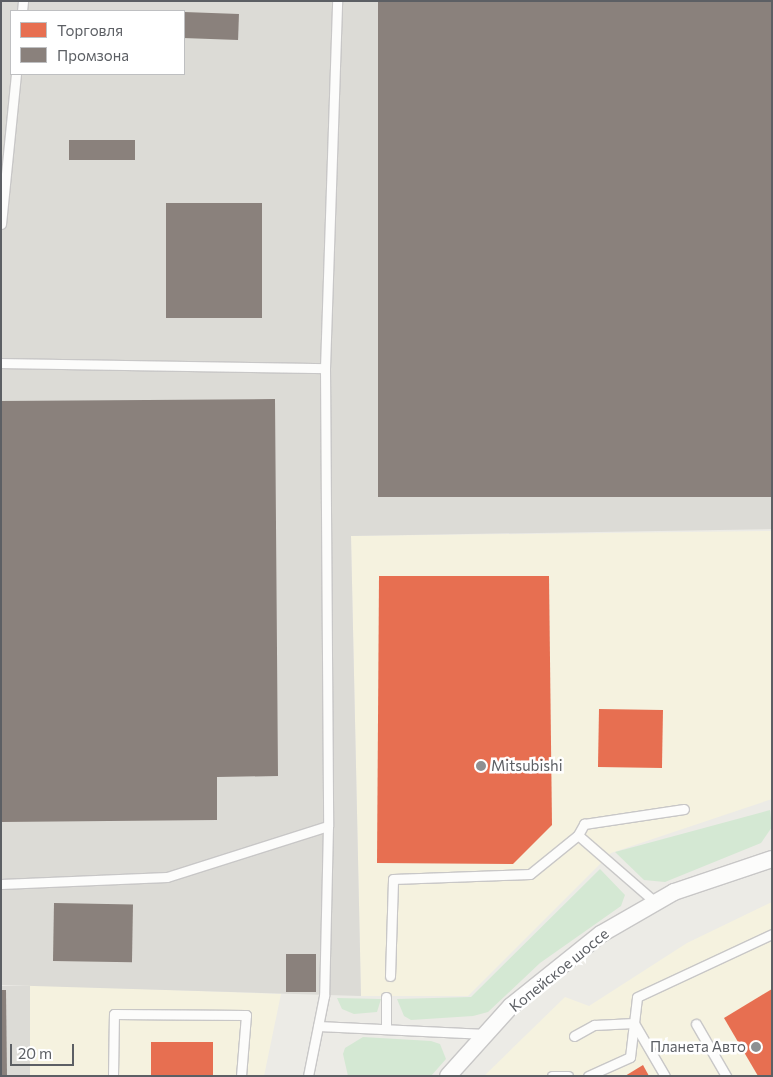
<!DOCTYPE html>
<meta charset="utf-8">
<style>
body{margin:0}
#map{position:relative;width:773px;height:1077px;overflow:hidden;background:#ecebe6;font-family:Commissioner,sans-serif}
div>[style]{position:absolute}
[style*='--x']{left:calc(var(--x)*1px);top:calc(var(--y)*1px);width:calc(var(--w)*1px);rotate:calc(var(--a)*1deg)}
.commercial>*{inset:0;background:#f5f2df}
.industrial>*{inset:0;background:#dcdbd6;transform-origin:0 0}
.green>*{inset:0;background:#d4e8d3}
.shops>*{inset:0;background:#e76f51;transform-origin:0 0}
.industry>*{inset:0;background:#8a817c;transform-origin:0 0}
.roads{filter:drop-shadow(1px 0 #c8c7c7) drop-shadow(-1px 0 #c8c7c7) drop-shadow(0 1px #c8c7c7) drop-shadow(0 -1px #c8c7c7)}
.lane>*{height:9px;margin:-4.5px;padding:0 4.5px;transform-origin:4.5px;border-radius:4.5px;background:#fcfcfb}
.street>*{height:16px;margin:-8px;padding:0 8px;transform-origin:8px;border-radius:8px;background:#fcfcfb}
.dots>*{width:14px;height:14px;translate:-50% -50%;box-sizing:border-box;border:2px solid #fff;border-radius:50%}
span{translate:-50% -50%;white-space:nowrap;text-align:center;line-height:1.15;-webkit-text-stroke:5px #fff;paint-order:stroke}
.poi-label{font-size:15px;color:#5c5f64}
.left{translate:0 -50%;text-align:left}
.right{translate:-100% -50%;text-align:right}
.street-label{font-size:15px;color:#5c5f64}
.frame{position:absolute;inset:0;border:2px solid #5c5f64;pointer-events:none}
.legend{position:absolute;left:10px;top:10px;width:175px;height:65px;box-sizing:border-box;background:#fff;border:1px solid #bebfc1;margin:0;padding:6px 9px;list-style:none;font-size:15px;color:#5c5f64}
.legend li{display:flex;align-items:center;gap:10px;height:25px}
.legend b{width:25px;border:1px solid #bebfc1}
.scale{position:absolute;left:10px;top:1044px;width:64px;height:22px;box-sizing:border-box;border:2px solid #5c5f64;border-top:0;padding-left:6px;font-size:15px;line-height:18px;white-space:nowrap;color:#5c5f64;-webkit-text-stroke:4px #fff;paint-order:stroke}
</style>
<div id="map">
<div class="commercial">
<i style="clip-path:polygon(772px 531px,772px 799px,611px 853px,468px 996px,361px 996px,351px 536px)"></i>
<i style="clip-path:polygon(772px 902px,772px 1076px,484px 1076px,565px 997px,589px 1006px,687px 943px)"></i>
<i style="clip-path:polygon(27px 985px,281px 994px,264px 1076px,29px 1076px)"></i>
</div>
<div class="industrial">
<i style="clip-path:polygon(evenodd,1px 1px,772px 1px,772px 529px,351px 536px,361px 996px,1px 985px,1px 1px,11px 11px,184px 11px,184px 74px,11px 74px,11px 11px)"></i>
<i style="left:1px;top:986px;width:29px;height:90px"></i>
</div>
<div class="green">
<i style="clip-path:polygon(770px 810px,772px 827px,761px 843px,665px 882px,644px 880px,615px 852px)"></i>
<i style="clip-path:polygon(600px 869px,625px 895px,621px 906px,540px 963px,488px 1012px,473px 1016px,411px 1020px,404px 1016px,397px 999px,471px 997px)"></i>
<i style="clip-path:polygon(337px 998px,381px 999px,377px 1012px,354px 1014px,342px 1009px)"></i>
<i style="clip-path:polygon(363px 1037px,431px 1041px,440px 1044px,446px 1059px,431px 1076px,348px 1076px,343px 1054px,345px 1048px)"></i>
</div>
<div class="shops">
<i style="clip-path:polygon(379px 576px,549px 576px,552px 825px,513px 864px,377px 863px)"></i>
<i style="left:599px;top:709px;width:64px;height:58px;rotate:1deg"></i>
<i style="clip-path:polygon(772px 989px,772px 1076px,758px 1076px,724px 1018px)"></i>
<i style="left:151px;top:1042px;width:62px;height:34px"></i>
<i style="clip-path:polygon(643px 1065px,649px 1076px,625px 1076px)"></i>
</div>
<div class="industry">
<i style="left:378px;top:1px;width:394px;height:496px"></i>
<i style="left:184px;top:12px;width:55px;height:26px;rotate:2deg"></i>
<i style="left:69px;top:140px;width:66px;height:20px"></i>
<i style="left:166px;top:203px;width:96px;height:115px"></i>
<i style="clip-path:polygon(275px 399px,278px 776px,217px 777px,217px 820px,1px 822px,1px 401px)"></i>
<i style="left:54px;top:903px;width:79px;height:58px;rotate:1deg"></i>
<i style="left:286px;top:954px;width:30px;height:38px"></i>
<i style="clip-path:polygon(1px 990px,6px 990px,7px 1076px,1px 1076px)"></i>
</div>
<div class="roads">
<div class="lane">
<i style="--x:22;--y:11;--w:10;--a:-84"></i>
<i style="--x:1;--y:224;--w:151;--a:-84.3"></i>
<i style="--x:1;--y:363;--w:324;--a:0.9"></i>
<i style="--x:325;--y:368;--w:458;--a:89.6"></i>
<i style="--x:328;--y:826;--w:170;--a:91.3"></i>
<i style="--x:324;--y:996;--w:82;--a:101.3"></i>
<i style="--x:325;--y:368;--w:367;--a:-88.1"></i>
<i style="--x:578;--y:835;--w:102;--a:41"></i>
<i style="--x:1;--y:884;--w:166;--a:-2.4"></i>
<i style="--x:167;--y:877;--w:169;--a:-17.6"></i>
<i style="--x:390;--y:976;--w:97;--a:-88.2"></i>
<i style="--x:393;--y:879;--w:137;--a:-2.1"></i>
<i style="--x:530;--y:874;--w:62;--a:-39.1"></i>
<i style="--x:578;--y:835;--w:13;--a:-61"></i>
<i style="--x:584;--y:824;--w:101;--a:-8.5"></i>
<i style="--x:696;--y:1024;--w:60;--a:60"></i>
<i style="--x:318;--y:1026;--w:168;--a:2.7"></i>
<i style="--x:386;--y:1029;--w:32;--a:-90"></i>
<i style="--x:574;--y:1036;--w:23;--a:-29"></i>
<i style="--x:594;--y:1025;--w:40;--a:-2.9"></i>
<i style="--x:634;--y:1023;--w:61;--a:59.7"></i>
<i style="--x:113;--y:1076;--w:62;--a:-89.1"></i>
<i style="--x:114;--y:1014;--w:132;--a:0.4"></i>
<i style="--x:246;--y:1015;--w:61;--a:94.7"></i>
<i style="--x:552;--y:1076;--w:16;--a:0"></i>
<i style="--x:588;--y:1076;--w:46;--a:-24.3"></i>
<i style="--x:630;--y:1057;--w:60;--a:-83.3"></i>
<i style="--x:637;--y:997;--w:149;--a:-25"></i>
</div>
<div class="street">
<i style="--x:448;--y:1076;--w:94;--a:-48"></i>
<i style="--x:511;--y:1006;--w:115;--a:-38.7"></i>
<i style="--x:601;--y:934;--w:84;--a:-29.9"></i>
<i style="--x:674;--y:892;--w:103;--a:-18.6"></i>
</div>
</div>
<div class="dots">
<i style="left:481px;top:766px;background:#8e9092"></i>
<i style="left:756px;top:1047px;background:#8e9092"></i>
</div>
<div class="poi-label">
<span class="left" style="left:491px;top:766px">Mitsubishi</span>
<span class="right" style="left:746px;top:1047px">Планета Авто</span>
</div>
<div class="street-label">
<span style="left:559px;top:970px;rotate:-39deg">Копейское шоссе</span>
</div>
<div class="frame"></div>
<ul class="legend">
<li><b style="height:14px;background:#e76f51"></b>Торговля</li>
<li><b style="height:14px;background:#8a817c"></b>Промзона</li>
</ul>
<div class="scale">20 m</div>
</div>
